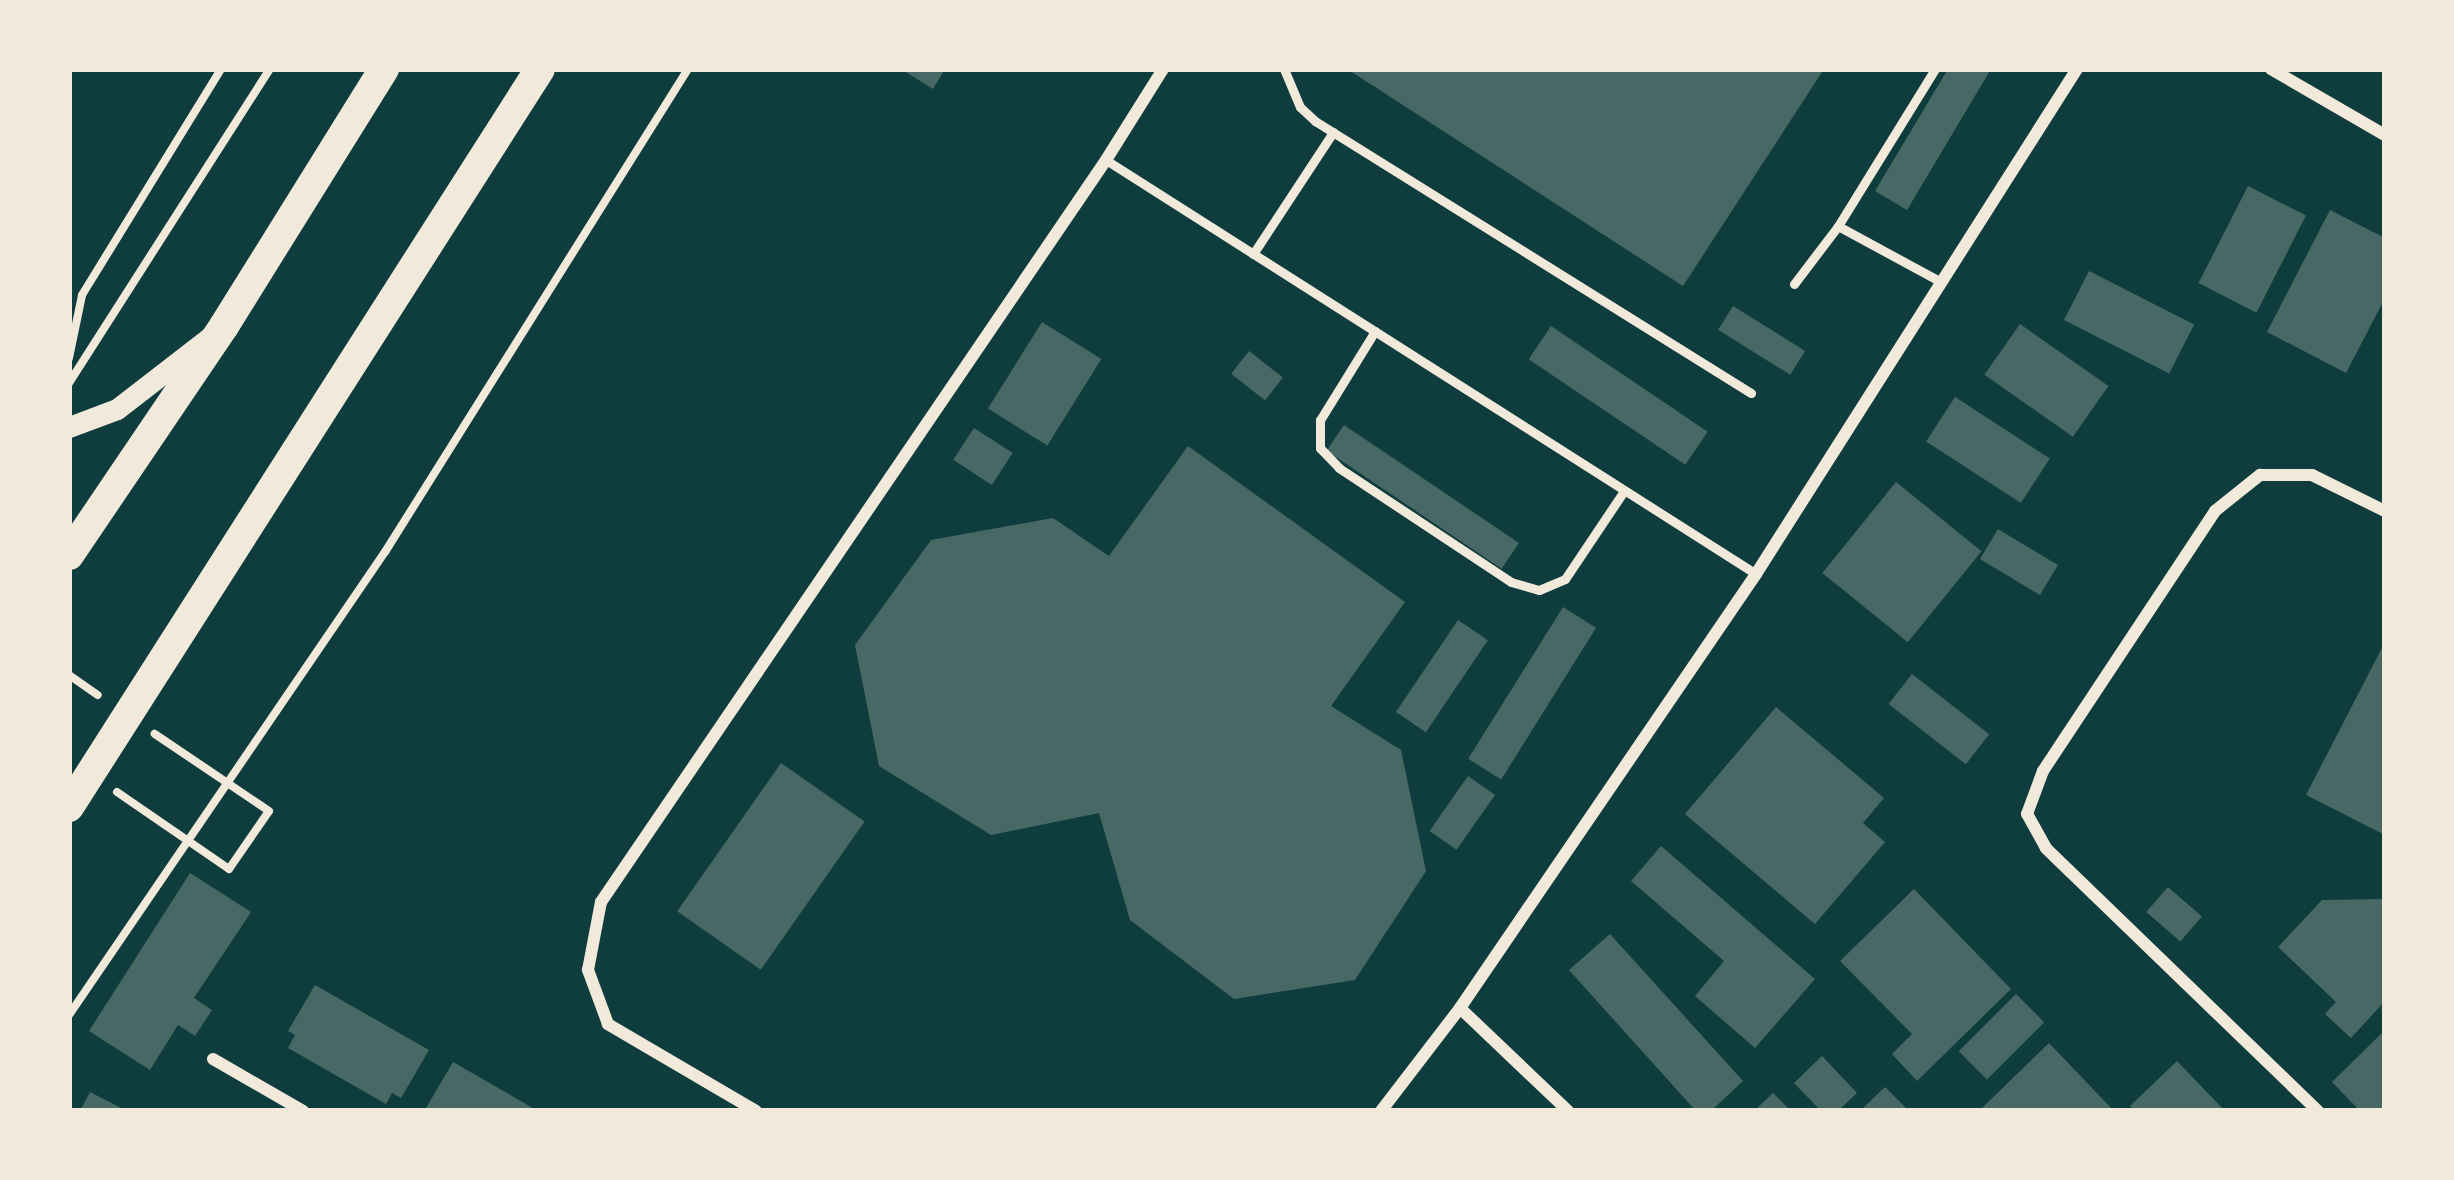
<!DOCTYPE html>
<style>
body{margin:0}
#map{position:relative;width:2454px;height:1180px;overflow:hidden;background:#0f3d3e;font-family:"Asap Condensed",sans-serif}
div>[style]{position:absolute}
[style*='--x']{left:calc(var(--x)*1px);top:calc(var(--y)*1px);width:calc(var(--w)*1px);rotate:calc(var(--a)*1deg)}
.building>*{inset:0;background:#486865;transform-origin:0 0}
.path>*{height:8px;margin:-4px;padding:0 4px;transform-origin:4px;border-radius:4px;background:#f1e9da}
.service>*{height:9px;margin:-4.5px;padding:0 4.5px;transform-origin:4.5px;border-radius:4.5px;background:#f1e9da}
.minor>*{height:12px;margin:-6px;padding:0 6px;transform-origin:6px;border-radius:6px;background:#f1e9da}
.tertiary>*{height:21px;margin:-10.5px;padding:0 10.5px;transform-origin:10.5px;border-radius:10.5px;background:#f1e9da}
.primary>*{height:30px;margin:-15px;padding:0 15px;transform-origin:15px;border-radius:15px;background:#f1e9da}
span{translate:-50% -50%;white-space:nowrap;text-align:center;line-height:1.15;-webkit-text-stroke:9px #f1e9da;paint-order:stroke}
.frame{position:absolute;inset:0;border:72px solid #f1e9da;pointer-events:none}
</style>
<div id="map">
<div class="building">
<i style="clip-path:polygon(901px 69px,945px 69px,933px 89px)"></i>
<i style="clip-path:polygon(1347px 69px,1824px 69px,1683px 286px)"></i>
<i style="clip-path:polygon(1948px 69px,1991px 69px,1907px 210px,1875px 191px)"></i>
<i style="left:2248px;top:186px;width:65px;height:109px;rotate:27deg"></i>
<i style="clip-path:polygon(2330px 210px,2385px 238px,2385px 298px,2346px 373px,2267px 332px)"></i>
<i style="left:2089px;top:271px;width:118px;height:55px;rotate:27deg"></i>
<i style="left:1733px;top:306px;width:85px;height:28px;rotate:32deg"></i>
<i style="left:1042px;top:322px;width:70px;height:102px;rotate:32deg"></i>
<i style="left:2020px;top:324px;width:108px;height:62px;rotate:35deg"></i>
<i style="left:1551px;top:326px;width:189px;height:40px;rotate:34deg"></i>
<i style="left:1249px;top:351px;width:43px;height:29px;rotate:38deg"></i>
<i style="left:1955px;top:397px;width:113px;height:53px;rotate:33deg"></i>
<i style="left:1344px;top:425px;width:211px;height:31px;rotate:34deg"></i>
<i style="left:974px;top:428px;width:46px;height:38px;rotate:33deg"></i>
<i style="clip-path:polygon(1188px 446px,1405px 602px,1331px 706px,1401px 750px,1426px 871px,1355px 980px,1234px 999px,1130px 920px,1099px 813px,991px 835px,879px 766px,855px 645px,931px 540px,1053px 518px,1109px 556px)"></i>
<i style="left:1896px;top:482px;width:110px;height:117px;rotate:39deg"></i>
<i style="left:1998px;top:529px;width:70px;height:35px;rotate:31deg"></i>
<i style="left:1563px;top:607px;width:39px;height:179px;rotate:32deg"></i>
<i style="left:1458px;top:620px;width:36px;height:111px;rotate:34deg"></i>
<i style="clip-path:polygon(2385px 642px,2385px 835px,2306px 795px)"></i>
<i style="left:1912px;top:674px;width:98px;height:38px;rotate:38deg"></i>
<i style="clip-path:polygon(1776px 707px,1884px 798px,1863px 823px,1885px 842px,1815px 924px,1685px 814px)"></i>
<i style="left:781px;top:763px;width:102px;height:181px;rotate:35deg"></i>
<i style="left:1468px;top:776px;width:33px;height:67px;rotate:35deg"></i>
<i style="clip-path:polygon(1661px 846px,1815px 979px,1755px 1048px,1695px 996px,1724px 961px,1631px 881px)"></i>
<i style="clip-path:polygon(190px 873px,251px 912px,194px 998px,212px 1010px,195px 1036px,178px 1025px,150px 1070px,89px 1031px)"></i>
<i style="left:2168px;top:887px;width:45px;height:33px;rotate:41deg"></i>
<i style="clip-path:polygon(1914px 889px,2011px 989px,1917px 1081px,1892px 1054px,1912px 1034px,1840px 961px)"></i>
<i style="clip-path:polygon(2385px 899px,2385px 1001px,2351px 1038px,2325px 1014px,2336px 1002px,2278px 947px,2322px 900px)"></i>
<i style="clip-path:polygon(1610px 934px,1743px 1081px,1711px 1111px,1696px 1111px,1569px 970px)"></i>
<i style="clip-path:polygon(315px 985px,429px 1050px,401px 1098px,392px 1093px,386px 1104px,288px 1048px,295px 1035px,288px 1031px)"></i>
<i style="left:2016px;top:994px;width:40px;height:81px;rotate:45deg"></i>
<i style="clip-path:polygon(2385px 1030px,2385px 1111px,2360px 1111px,2332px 1082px)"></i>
<i style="clip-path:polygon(2049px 1043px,2114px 1111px,1982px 1108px)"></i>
<i style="clip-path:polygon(1822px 1056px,1857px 1093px,1838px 1111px,1821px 1111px,1794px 1083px)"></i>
<i style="clip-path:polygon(2177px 1061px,2225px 1111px,2135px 1111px,2130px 1106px)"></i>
<i style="clip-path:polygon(453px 1062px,538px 1111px,431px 1111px,426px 1108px)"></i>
<i style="clip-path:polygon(1885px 1087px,1909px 1111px,1860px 1111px)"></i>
<i style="clip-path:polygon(90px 1092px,127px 1111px,80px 1111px)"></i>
<i style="clip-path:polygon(1773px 1093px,1791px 1111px,1754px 1111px)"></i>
</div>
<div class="path">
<i style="--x:69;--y:358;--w:64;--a:-78.3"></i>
<i style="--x:82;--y:295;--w:265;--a:-58.4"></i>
<i style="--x:69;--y:383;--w:373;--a:-57.4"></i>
<i style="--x:69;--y:675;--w:35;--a:35"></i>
<i style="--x:117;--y:792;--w:136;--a:34.5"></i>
<i style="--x:229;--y:869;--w:70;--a:-55.4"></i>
<i style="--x:269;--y:811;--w:138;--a:-146"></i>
<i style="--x:69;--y:1015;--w:561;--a:-55.69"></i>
<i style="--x:385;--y:552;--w:570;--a:-57.9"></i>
</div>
<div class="service">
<i style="--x:1284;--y:69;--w:41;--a:67.2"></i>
<i style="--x:1300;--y:107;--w:21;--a:43"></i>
<i style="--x:1315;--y:121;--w:514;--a:31.96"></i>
<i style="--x:1106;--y:160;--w:771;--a:32.49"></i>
<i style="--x:1838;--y:226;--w:117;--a:28.5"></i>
<i style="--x:1253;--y:254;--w:146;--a:-56.7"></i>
<i style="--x:1794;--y:284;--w:73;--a:-52.8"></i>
<i style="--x:1838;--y:226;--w:185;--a:-58.3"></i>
<i style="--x:1375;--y:331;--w:105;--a:121.7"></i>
<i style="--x:1320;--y:420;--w:28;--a:90"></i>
<i style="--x:1320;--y:448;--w:28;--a:46"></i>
<i style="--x:1339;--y:468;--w:206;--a:33.5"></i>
<i style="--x:1511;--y:582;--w:29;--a:16"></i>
<i style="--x:1539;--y:590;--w:28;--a:-23"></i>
<i style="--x:1565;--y:579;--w:106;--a:-56.2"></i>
</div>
<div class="minor">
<i style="--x:2271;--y:69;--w:132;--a:30.1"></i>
<i style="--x:1460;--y:1008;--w:149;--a:43.6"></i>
<i style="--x:213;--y:1059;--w:104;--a:30"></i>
<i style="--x:756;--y:1111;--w:172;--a:-149.6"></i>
<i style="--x:608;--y:1024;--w:58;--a:-110.3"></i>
<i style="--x:588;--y:970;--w:69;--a:-79.2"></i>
<i style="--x:601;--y:902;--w:898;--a:-55.76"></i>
<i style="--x:1106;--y:160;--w:107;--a:-57.9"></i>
<i style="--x:1381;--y:1111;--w:130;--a:-52.5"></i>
<i style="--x:1460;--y:1008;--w:525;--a:-55.7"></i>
<i style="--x:1756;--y:574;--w:598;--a:-57.56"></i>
<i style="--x:2318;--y:1111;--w:378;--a:-136"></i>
<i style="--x:2046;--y:848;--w:39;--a:-119"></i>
<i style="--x:2027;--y:814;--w:46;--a:-69.6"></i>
<i style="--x:2043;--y:771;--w:312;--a:-56.5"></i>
<i style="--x:2215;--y:511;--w:58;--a:-38.7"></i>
<i style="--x:2260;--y:475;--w:52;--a:0"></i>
<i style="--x:2312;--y:475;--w:81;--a:26.3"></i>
</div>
<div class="tertiary">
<i style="--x:69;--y:427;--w:51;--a:-20.6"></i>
<i style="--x:117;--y:409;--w:116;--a:-37.7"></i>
</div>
<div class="primary">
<i style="--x:69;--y:555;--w:277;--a:-55.9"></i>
<i style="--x:224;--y:326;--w:303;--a:-58.1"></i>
<i style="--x:69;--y:807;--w:875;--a:-57.45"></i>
</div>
<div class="frame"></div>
</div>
